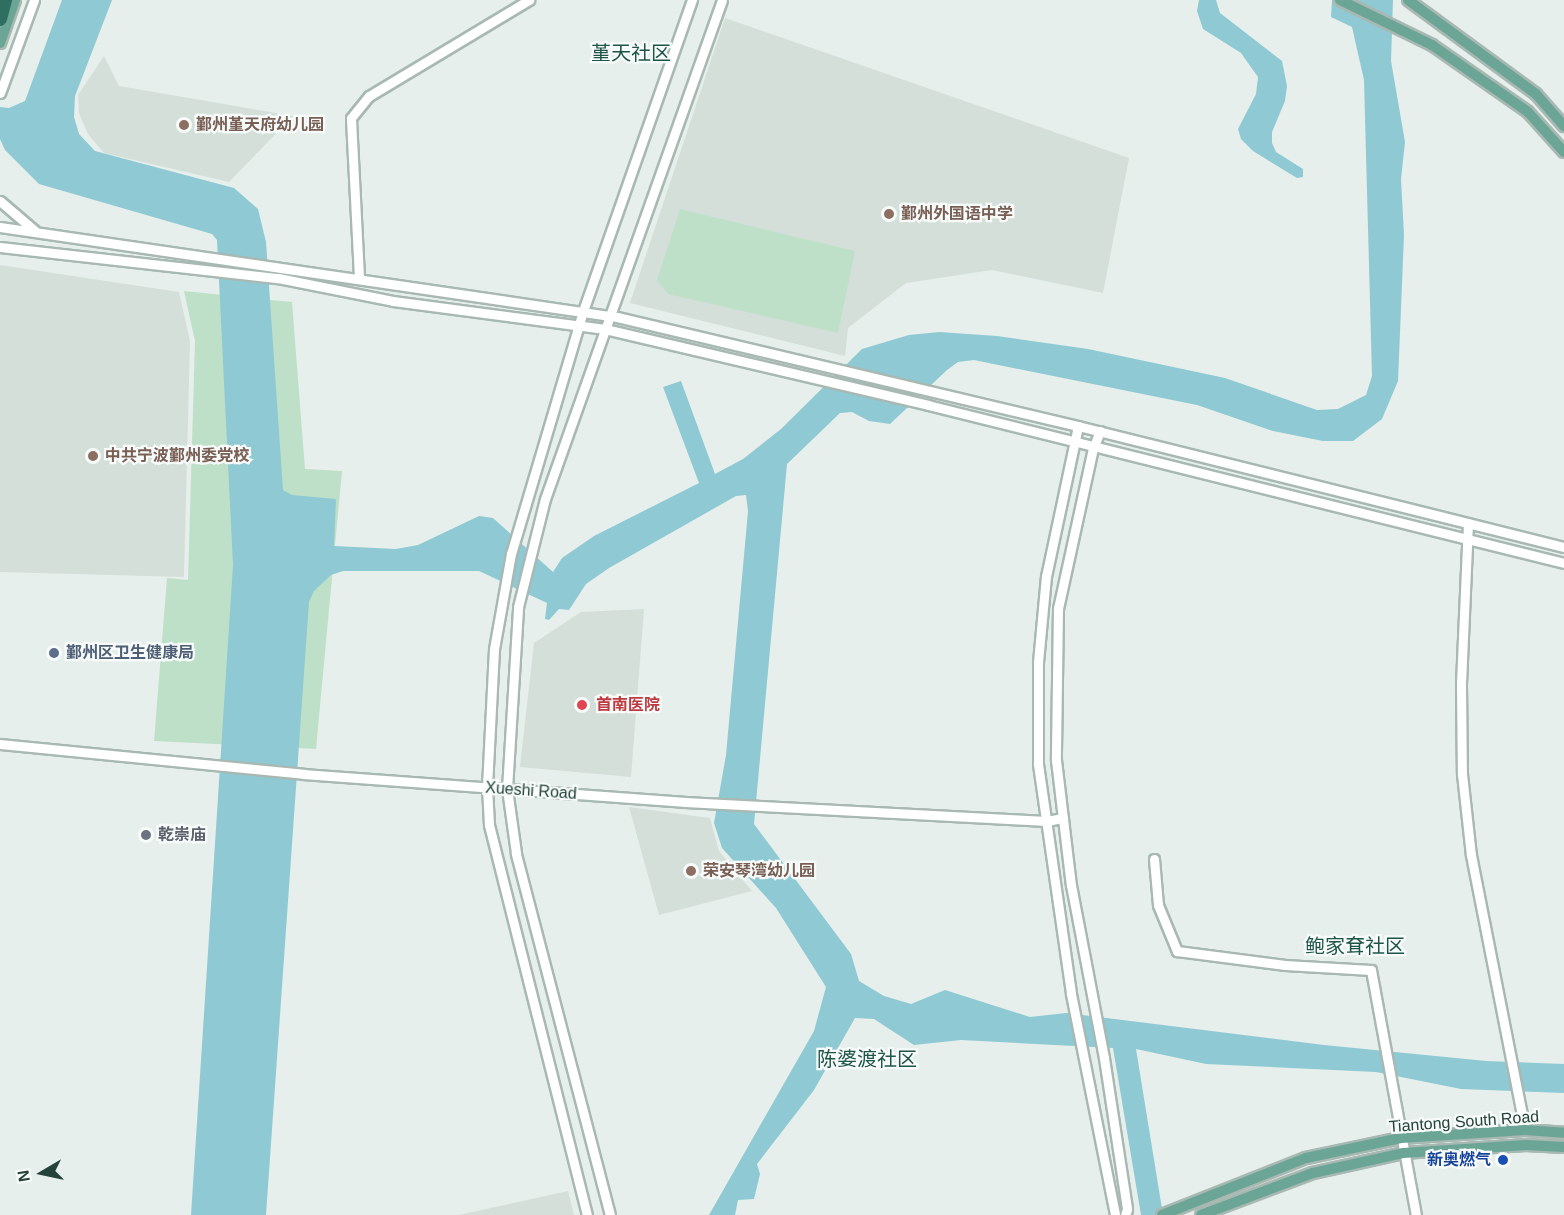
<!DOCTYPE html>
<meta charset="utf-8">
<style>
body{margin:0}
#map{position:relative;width:1564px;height:1215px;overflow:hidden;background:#e6efeb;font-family:Arial,"Noto Sans SC",sans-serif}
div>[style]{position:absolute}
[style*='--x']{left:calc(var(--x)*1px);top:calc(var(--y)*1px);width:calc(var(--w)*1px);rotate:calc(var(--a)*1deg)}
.built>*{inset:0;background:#d4dfda}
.green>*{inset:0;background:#bfe0c8}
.water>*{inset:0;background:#8ec9d4}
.roads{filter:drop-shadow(2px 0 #a8b8b2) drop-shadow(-2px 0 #a8b8b2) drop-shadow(0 2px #a8b8b2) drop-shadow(0 -2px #a8b8b2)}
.minor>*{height:9px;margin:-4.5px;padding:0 4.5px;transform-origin:4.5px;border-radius:4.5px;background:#fff}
.major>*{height:10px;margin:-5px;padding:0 5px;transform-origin:5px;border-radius:5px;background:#6aa596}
.highway>*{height:14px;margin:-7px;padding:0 7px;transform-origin:7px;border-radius:7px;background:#2f6f62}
.dots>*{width:16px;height:16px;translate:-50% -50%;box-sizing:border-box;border:3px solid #f7fbf9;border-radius:50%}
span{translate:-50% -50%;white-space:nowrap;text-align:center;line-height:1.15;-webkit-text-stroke:4.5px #f7fbf9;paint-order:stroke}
.education-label{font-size:16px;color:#785e54;font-weight:700}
.left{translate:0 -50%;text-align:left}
.service-label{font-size:16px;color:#4e5e75;font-weight:700}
.health-label{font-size:16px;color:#be3a42;font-weight:700}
.street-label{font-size:16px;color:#24423a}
.worship-label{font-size:16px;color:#5b616d;font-weight:700}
.transit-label{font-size:16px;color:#164399;font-weight:700}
.right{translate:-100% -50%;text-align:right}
.quarter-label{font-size:20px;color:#1f5548}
.north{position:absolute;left:12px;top:1143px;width:60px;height:60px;-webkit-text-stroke:4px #f7fbf9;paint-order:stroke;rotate:261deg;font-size:16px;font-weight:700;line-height:24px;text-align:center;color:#24423a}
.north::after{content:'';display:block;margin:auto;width:21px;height:27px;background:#24423a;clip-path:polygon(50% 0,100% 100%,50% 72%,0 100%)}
</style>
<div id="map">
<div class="built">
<i style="clip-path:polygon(725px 18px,1129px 158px,1103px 293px,992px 270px,906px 283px,848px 328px,845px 356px,630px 303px)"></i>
<i style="clip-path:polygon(104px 56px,119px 86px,293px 116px,229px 182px,104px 153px,88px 134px,79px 113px,78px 95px)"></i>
<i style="clip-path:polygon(0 265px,179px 292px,190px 341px,184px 577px,0 572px)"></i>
<i style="clip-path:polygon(644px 609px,631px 777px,520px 767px,534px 643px,581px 612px)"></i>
<i style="clip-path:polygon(629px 807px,710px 818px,719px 851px,752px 891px,659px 915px)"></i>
<i style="clip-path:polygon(568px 1191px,574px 1215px,459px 1215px)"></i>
</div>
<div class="green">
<i style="clip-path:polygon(680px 209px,855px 251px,838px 333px,668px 294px,657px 280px)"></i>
<i style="clip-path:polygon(184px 291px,292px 302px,305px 469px,342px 471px,316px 749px,154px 741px,167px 578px,188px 580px,195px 341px)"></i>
</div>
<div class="water">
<i style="clip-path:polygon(62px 0,112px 0,75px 96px,74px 117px,79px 134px,95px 151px,234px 188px,258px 209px,266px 242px,283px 490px,292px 495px,336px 499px,334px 546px,396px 549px,418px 545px,479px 516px,493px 518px,553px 572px,562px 558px,594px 536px,699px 483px,663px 387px,681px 381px,715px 474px,743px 459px,781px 429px,862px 349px,909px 335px,939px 332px,997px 336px,1088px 349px,1225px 378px,1317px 410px,1338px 409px,1366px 395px,1372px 376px,1364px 80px,1352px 27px,1331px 17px,1332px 0,1393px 0,1391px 61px,1405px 142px,1401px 179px,1404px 235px,1398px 381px,1382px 419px,1353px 441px,1323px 441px,1273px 431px,1197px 405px,974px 360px,958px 362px,947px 370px,890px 424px,869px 421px,852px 412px,840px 413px,787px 464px,754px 824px,851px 954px,859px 981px,884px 996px,911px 1004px,945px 990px,1030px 1017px,1066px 1013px,1324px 1045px,1486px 1061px,1564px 1064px,1564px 1093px,1461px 1089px,1376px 1072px,1206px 1064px,1136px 1049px,1163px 1215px,1141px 1215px,1113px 1048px,961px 1040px,914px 1045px,874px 1019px,855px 1018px,814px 1090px,757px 1164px,760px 1174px,754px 1199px,738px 1200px,735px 1215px,709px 1215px,814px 1031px,826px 987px,776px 908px,722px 848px,714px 823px,726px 755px,748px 511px,746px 495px,736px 496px,609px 568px,586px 584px,569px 610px,559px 609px,549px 620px,545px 619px,547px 603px,479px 571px,343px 571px,331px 575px,314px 591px,309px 602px,266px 1215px,191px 1215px,233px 565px,217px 240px,212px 234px,39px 184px,5px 150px,0 139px,0 107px,9px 108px,25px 101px)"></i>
<i style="clip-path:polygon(1199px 0,1216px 0,1220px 13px,1282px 61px,1287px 86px,1285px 101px,1272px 132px,1272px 143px,1276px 152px,1303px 169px,1303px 177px,1297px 178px,1253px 151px,1241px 139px,1238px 129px,1256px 94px,1258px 77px,1241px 53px,1203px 29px,1197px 11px)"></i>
</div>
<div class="roads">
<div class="minor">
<i style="--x:0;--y:93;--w:99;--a:-69.9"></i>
<i style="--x:0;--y:201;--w:45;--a:40.5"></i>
<i style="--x:0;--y:227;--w:624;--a:8.3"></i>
<i style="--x:617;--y:317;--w:474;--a:13.3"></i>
<i style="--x:1078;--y:426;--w:501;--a:13.98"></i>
<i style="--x:0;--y:247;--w:280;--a:6.4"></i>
<i style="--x:278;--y:278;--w:117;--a:11.3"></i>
<i style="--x:393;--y:301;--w:214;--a:7.5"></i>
<i style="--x:605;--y:329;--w:332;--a:13.2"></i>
<i style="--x:928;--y:405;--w:655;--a:13.95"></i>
<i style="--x:359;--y:277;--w:159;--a:-92.9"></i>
<i style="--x:351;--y:118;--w:28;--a:-51"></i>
<i style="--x:369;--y:96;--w:187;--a:-31"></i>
<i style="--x:1078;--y:426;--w:153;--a:102"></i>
<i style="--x:1046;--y:576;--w:87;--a:95.3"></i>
<i style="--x:1038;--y:663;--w:101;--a:90"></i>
<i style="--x:1038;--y:764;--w:232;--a:81.8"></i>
<i style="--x:1071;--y:994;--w:225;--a:78.7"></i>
<i style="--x:1100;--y:431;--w:18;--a:112"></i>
<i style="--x:1093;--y:448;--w:164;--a:102.3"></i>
<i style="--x:1058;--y:608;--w:152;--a:90.8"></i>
<i style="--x:1056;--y:760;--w:126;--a:83.2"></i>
<i style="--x:1071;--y:885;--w:176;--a:79.2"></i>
<i style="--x:1104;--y:1058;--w:153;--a:81.3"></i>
<i style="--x:1127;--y:1209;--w:6;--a:108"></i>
<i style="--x:1468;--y:523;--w:162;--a:92.5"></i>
<i style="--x:1461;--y:685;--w:89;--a:89.4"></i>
<i style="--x:1462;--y:774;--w:81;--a:83.7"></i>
<i style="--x:1471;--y:855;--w:280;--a:78.9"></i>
<i style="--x:0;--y:744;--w:305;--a:5.6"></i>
<i style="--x:304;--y:774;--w:382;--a:4.2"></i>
<i style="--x:685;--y:802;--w:362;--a:3"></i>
<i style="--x:1047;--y:821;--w:16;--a:-11"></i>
<i style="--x:1154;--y:859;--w:46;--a:85"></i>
<i style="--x:1158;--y:905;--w:50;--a:67.6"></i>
<i style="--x:1177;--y:951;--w:109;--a:7.4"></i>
<i style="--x:1285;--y:965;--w:86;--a:3.3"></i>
<i style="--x:1371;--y:970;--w:249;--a:79.6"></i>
<i style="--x:587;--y:1215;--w:402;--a:-104.1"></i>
<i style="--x:489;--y:825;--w:38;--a:-93"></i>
<i style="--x:487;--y:787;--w:138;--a:-87.1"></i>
<i style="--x:494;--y:649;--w:97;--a:-79.9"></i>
<i style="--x:511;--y:554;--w:253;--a:-73.5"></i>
<i style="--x:583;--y:311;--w:330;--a:-70.7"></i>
<i style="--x:610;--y:1215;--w:374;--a:-104.6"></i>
<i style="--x:516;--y:853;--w:65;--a:-98"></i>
<i style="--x:507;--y:789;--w:182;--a:-86.5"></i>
<i style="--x:518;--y:607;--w:111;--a:-76"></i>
<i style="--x:545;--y:499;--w:529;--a:-70.47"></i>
</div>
<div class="major">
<i style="--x:1340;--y:0;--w:102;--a:26.1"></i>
<i style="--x:1432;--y:45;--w:117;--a:34.9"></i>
<i style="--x:1528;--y:112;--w:54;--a:48"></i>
<i style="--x:1408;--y:0;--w:159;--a:36.3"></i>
<i style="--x:1536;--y:94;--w:43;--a:48.8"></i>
<i style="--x:0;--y:43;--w:46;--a:-70.8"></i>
<i style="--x:1162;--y:1215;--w:155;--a:-21.6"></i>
<i style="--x:1306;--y:1158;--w:97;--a:-11.9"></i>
<i style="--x:1401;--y:1138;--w:124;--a:-3.7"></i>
<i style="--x:1525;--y:1130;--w:39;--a:4"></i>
<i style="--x:1201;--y:1215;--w:120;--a:-20.6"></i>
<i style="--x:1313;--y:1173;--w:92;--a:-12.5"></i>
<i style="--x:1403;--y:1153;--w:123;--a:-3.7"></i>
<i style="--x:1526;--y:1145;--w:38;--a:3"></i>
</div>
<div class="highway">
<i style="--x:0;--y:19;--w:20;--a:-75"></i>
</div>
</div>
<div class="dots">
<i style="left:184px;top:125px;background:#8d6e63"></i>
<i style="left:889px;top:214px;background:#8d6e63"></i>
<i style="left:93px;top:456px;background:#8d6e63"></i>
<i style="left:54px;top:653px;background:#5c6f8a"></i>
<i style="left:582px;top:705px;background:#e0444e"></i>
<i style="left:146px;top:835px;background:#6b7280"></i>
<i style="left:691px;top:871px;background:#8d6e63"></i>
<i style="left:1503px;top:1160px;background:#1a4fb4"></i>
</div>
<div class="education-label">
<span class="left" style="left:196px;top:125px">鄞州堇天府幼儿园</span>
<span class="left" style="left:901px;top:214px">鄞州外国语中学</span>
<span class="left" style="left:105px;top:456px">中共宁波鄞州委党校</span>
<span class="left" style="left:703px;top:871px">荣安琴湾幼儿园</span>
</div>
<div class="service-label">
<span class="left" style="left:66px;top:653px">鄞州区卫生健康局</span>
</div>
<div class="health-label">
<span class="left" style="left:596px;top:705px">首南医院</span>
</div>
<div class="street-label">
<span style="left:531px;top:791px;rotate:4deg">Xueshi Road</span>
<span style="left:1464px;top:1122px;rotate:-4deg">Tiantong South Road</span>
</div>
<div class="worship-label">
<span class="left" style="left:158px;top:835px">乾崇庙</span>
</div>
<div class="transit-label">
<span class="right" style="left:1491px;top:1160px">新奥燃气</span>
</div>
<div class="quarter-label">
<span style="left:631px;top:53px">堇天社区</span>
<span style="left:1355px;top:946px">鲍家耷社区</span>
<span style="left:867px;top:1059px">陈婆渡社区</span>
</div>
<div class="north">N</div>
</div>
